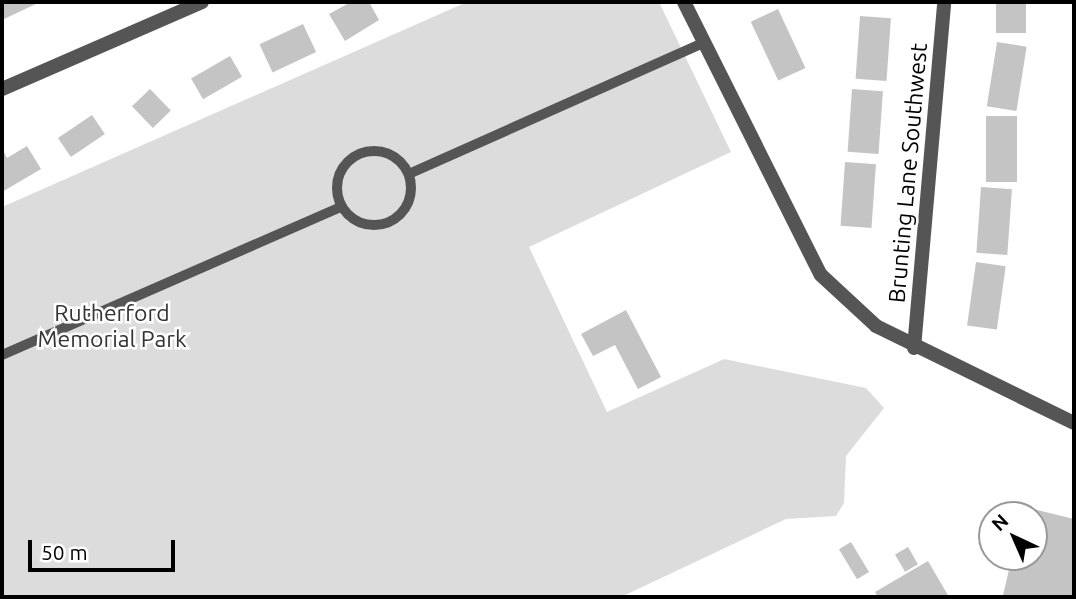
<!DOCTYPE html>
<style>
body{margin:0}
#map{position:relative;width:1076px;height:599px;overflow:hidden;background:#fff;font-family:Ubuntu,sans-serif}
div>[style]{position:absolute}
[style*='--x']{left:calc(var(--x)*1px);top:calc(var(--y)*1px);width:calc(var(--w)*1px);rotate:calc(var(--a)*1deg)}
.green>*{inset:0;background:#dcdcdc}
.building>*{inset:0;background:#c4c4c4;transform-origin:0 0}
.lane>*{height:10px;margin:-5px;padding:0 5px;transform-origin:5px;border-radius:5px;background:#555}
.lane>.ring{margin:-5px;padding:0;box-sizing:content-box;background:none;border:10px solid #555;border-radius:50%}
.street>*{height:14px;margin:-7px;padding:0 7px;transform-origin:7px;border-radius:7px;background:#555}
span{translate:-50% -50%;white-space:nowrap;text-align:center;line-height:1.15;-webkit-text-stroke:5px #fff;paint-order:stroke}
.street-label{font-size:23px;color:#000}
.park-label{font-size:23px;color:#333}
.frame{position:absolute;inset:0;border:4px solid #000;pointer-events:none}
.north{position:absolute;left:978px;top:501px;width:70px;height:70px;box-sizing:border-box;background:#fff;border:2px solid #999;border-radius:50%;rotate:316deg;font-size:19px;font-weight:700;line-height:28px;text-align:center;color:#000}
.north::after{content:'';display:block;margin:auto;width:24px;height:32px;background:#000;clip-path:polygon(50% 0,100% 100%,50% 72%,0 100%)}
.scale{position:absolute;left:28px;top:540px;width:147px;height:32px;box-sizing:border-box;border:4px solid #000;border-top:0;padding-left:9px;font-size:21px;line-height:24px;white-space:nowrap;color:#000;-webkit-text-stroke:5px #fff;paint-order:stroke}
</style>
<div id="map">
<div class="green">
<i style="clip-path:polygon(467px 2px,659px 2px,731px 152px,529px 247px,607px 412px,724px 359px,866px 388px,884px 408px,846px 456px,844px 503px,836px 516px,786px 519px,621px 597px,2px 597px,2px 207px)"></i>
</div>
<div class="building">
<i style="clip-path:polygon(2px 2px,40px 2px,2px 20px)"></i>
<i style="clip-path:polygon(351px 2px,369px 2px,379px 20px,345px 41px,329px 14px)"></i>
<i style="left:996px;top:2px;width:30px;height:31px"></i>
<i style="left:778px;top:9px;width:65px;height:30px;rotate:65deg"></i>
<i style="left:860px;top:16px;width:31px;height:63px;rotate:4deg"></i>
<i style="left:303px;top:24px;width:31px;height:48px;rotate:65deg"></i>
<i style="left:997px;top:42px;width:30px;height:65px;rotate:9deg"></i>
<i style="left:230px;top:56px;width:24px;height:45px;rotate:60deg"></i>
<i style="left:150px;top:89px;width:30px;height:25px;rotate:46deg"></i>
<i style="left:852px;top:89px;width:31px;height:63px;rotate:4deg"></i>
<i style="left:92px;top:115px;width:23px;height:41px;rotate:56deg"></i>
<i style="left:986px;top:116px;width:31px;height:66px"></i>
<i style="clip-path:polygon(27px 146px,41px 169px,2px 192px,2px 148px,7px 158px)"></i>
<i style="left:845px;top:162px;width:31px;height:64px;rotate:4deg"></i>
<i style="left:981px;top:187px;width:31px;height:66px;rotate:4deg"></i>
<i style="left:976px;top:262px;width:30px;height:64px;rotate:8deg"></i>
<i style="clip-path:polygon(626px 310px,661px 377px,638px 389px,615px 345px,593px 356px,581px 334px)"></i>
<i style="clip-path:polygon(1025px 507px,1074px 519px,1074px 597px,1003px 595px,1012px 557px,1034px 557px,1034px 515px,1023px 515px)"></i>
<i style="left:851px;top:542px;width:35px;height:14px;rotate:59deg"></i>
<i style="left:908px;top:547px;width:20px;height:15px;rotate:60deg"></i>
<i style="clip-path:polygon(928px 561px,949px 597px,878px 597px,875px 592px)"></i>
</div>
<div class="lane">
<i class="ring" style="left:337px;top:151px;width:64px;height:64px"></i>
<i style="--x:411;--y:173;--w:320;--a:-24"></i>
<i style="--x:2;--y:355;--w:369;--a:-23.6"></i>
</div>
<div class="street">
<i style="--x:684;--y:2;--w:305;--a:63.4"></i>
<i style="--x:821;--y:275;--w:75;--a:42.8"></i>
<i style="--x:876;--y:326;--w:220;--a:26.1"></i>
<i style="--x:2;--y:89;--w:218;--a:-23.5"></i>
<i style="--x:914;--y:348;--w:347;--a:-85"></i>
</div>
<div class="street-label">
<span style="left:908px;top:173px;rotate:-85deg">Brunting Lane Southwest</span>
</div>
<div class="park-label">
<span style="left:112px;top:326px">Rutherford<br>Memorial Park</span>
</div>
<div class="frame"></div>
<div class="north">N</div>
<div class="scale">50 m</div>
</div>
